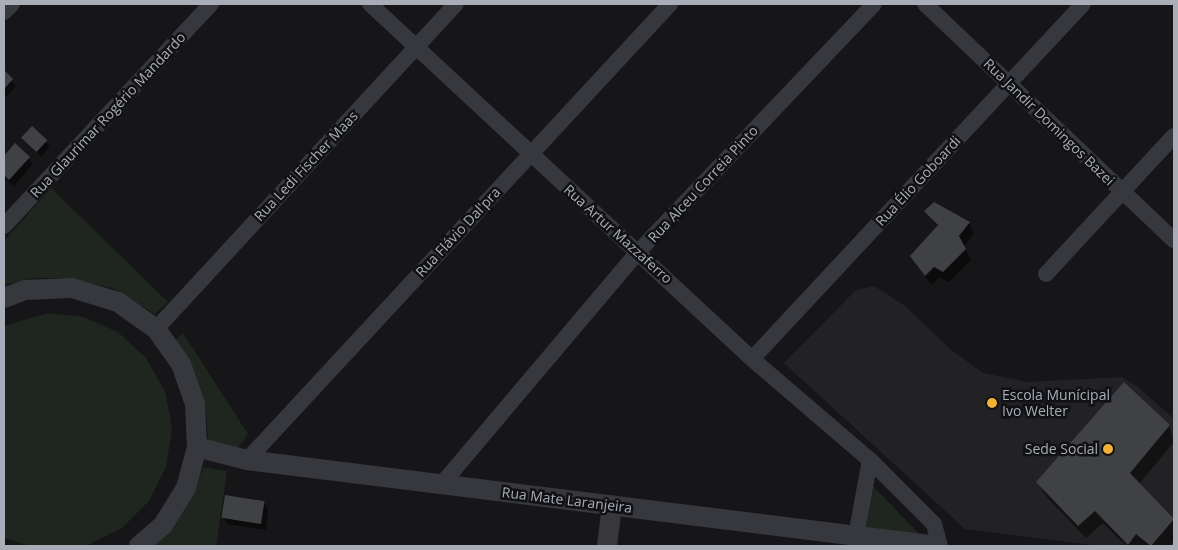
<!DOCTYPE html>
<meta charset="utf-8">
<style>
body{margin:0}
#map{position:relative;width:1178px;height:550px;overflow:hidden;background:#161618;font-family:"Open Sans",sans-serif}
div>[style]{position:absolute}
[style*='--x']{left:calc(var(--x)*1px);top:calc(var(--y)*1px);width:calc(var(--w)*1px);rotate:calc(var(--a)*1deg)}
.built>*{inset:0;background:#222225}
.green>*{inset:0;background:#1e261f}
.shadow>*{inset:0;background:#0007}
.building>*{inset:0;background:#404145;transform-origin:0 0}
.minor>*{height:16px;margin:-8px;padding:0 8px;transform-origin:8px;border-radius:8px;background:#37383d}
.tertiary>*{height:20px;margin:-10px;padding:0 10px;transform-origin:10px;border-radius:10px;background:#37383d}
.dots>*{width:14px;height:14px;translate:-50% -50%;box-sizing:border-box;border:2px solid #111113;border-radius:50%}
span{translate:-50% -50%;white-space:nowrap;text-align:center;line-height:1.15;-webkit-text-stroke:5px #111113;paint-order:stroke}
.street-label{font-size:14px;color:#a8adb8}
.poi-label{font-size:14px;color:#a8adb8}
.left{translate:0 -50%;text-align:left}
.right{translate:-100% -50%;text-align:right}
.frame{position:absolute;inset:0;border:5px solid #a8adb8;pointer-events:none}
</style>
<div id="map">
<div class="built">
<i style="clip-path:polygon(874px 286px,905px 306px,950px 349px,983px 373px,1028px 382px,1122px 377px,1138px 387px,1174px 419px,1174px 546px,1101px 546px,965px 529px,784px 363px,856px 290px)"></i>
</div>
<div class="green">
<i style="clip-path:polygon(51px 188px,168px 302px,155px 314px,112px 288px,60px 278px,33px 278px,4px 285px,4px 241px)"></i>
<i style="clip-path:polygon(48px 313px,83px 317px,118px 332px,146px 358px,165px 391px,172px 429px,166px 467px,149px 501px,122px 528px,87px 545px,31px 546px,4px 538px,4px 326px)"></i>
<i style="clip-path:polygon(183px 333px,248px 434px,238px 448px,208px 442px,206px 409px,186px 356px,175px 341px)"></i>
<i style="clip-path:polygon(203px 467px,227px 471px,216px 546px,153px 546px,196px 490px)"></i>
<i style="clip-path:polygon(872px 485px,922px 537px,865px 529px)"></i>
</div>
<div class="shadow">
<i style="clip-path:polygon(4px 72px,16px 86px,4px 99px)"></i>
<i style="clip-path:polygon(23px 138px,46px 141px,50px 147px,41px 157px)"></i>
<i style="clip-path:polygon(16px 145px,33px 164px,14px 186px,4px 177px,4px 158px)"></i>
<i style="clip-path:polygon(926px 211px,969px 223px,974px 233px,964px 247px,971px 260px,949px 282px,940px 277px,931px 285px,911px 256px,938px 227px)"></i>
<i style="clip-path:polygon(1169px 425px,1174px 442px,1139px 484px,1174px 521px,1174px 541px,1169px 546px,1126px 546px,1103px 523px,1086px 538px,1045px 495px,1038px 482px)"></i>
<i style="clip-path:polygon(264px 503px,268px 509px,266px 530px,227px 524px,223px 517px)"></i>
</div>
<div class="building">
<i style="clip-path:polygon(4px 70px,13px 79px,4px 89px)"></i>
<i style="left:32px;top:126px;width:21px;height:16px;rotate:43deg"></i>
<i style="clip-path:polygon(15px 143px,30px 157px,9px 180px,4px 175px,4px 156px)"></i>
<i style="clip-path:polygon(934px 202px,970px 222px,959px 236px,966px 249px,943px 272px,934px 267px,925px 276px,910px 256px,938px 225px,924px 211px)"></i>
<i style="clip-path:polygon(1124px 382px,1170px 425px,1130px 473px,1174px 519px,1151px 546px,1136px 534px,1128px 545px,1095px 511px,1078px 526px,1036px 482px)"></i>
<i style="left:225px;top:495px;width:40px;height:23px;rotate:9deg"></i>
</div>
<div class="minor">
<i style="--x:370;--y:4;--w:521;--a:42.9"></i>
<i style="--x:752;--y:359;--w:155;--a:40.6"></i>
<i style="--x:870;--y:460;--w:91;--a:45"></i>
<i style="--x:934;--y:524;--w:23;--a:75"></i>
<i style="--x:925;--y:4;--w:343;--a:43.5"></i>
<i style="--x:4;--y:12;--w:11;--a:-45"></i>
<i style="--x:4;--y:226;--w:304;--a:-47"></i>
<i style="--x:1046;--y:274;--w:188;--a:-47.2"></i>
<i style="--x:156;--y:329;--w:442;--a:-47.3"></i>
<i style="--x:752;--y:359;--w:485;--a:-47"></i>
<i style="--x:247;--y:460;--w:622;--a:-47.15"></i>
<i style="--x:441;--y:485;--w:305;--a:-49.8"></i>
<i style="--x:638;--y:252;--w:342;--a:-46.4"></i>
<i style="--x:856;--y:536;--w:77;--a:-79.6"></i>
</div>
<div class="tertiary">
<i style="--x:4;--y:298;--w:22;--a:-21"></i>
<i style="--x:25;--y:290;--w:47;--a:-2.4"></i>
<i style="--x:72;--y:288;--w:48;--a:16.9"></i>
<i style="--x:118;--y:302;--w:47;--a:35.4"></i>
<i style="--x:156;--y:329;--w:43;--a:54.5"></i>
<i style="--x:181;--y:364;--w:42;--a:70.7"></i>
<i style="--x:195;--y:404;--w:43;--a:87.3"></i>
<i style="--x:197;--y:447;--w:42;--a:105"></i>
<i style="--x:186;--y:488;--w:44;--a:121.9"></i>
<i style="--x:163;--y:525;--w:32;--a:139"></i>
<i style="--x:197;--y:447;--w:52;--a:14.6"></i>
<i style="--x:247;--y:460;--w:696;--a:7.09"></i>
<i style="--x:607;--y:546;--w:41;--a:-83"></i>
</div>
<div class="dots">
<i style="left:992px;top:403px;background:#f2b134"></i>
<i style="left:1108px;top:449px;background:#f2b134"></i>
</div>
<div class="street-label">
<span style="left:108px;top:115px;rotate:-47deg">Rua Glaurimar Rogério Mandardo</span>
<span style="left:1049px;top:122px;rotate:44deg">Rua Jandir Domingos Bazei</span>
<span style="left:306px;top:166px;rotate:-47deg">Rua Ledi Fischer Maas</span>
<span style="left:918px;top:181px;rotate:-47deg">Rua Élio Goboardi</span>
<span style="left:703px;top:184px;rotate:-47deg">Rua Alceu Correia Pinto</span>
<span style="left:458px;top:232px;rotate:-47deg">Rua Flávio Dal'pra</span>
<span style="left:618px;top:234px;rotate:42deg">Rua Artur Mazzaferro</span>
<span style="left:567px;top:500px;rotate:7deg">Rua Mate Laranjeira</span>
</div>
<div class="poi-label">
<span class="left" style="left:1002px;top:403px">Escola Munícipal<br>Ivo Welter</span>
<span class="right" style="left:1098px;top:449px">Sede Social</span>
</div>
<div class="frame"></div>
</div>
